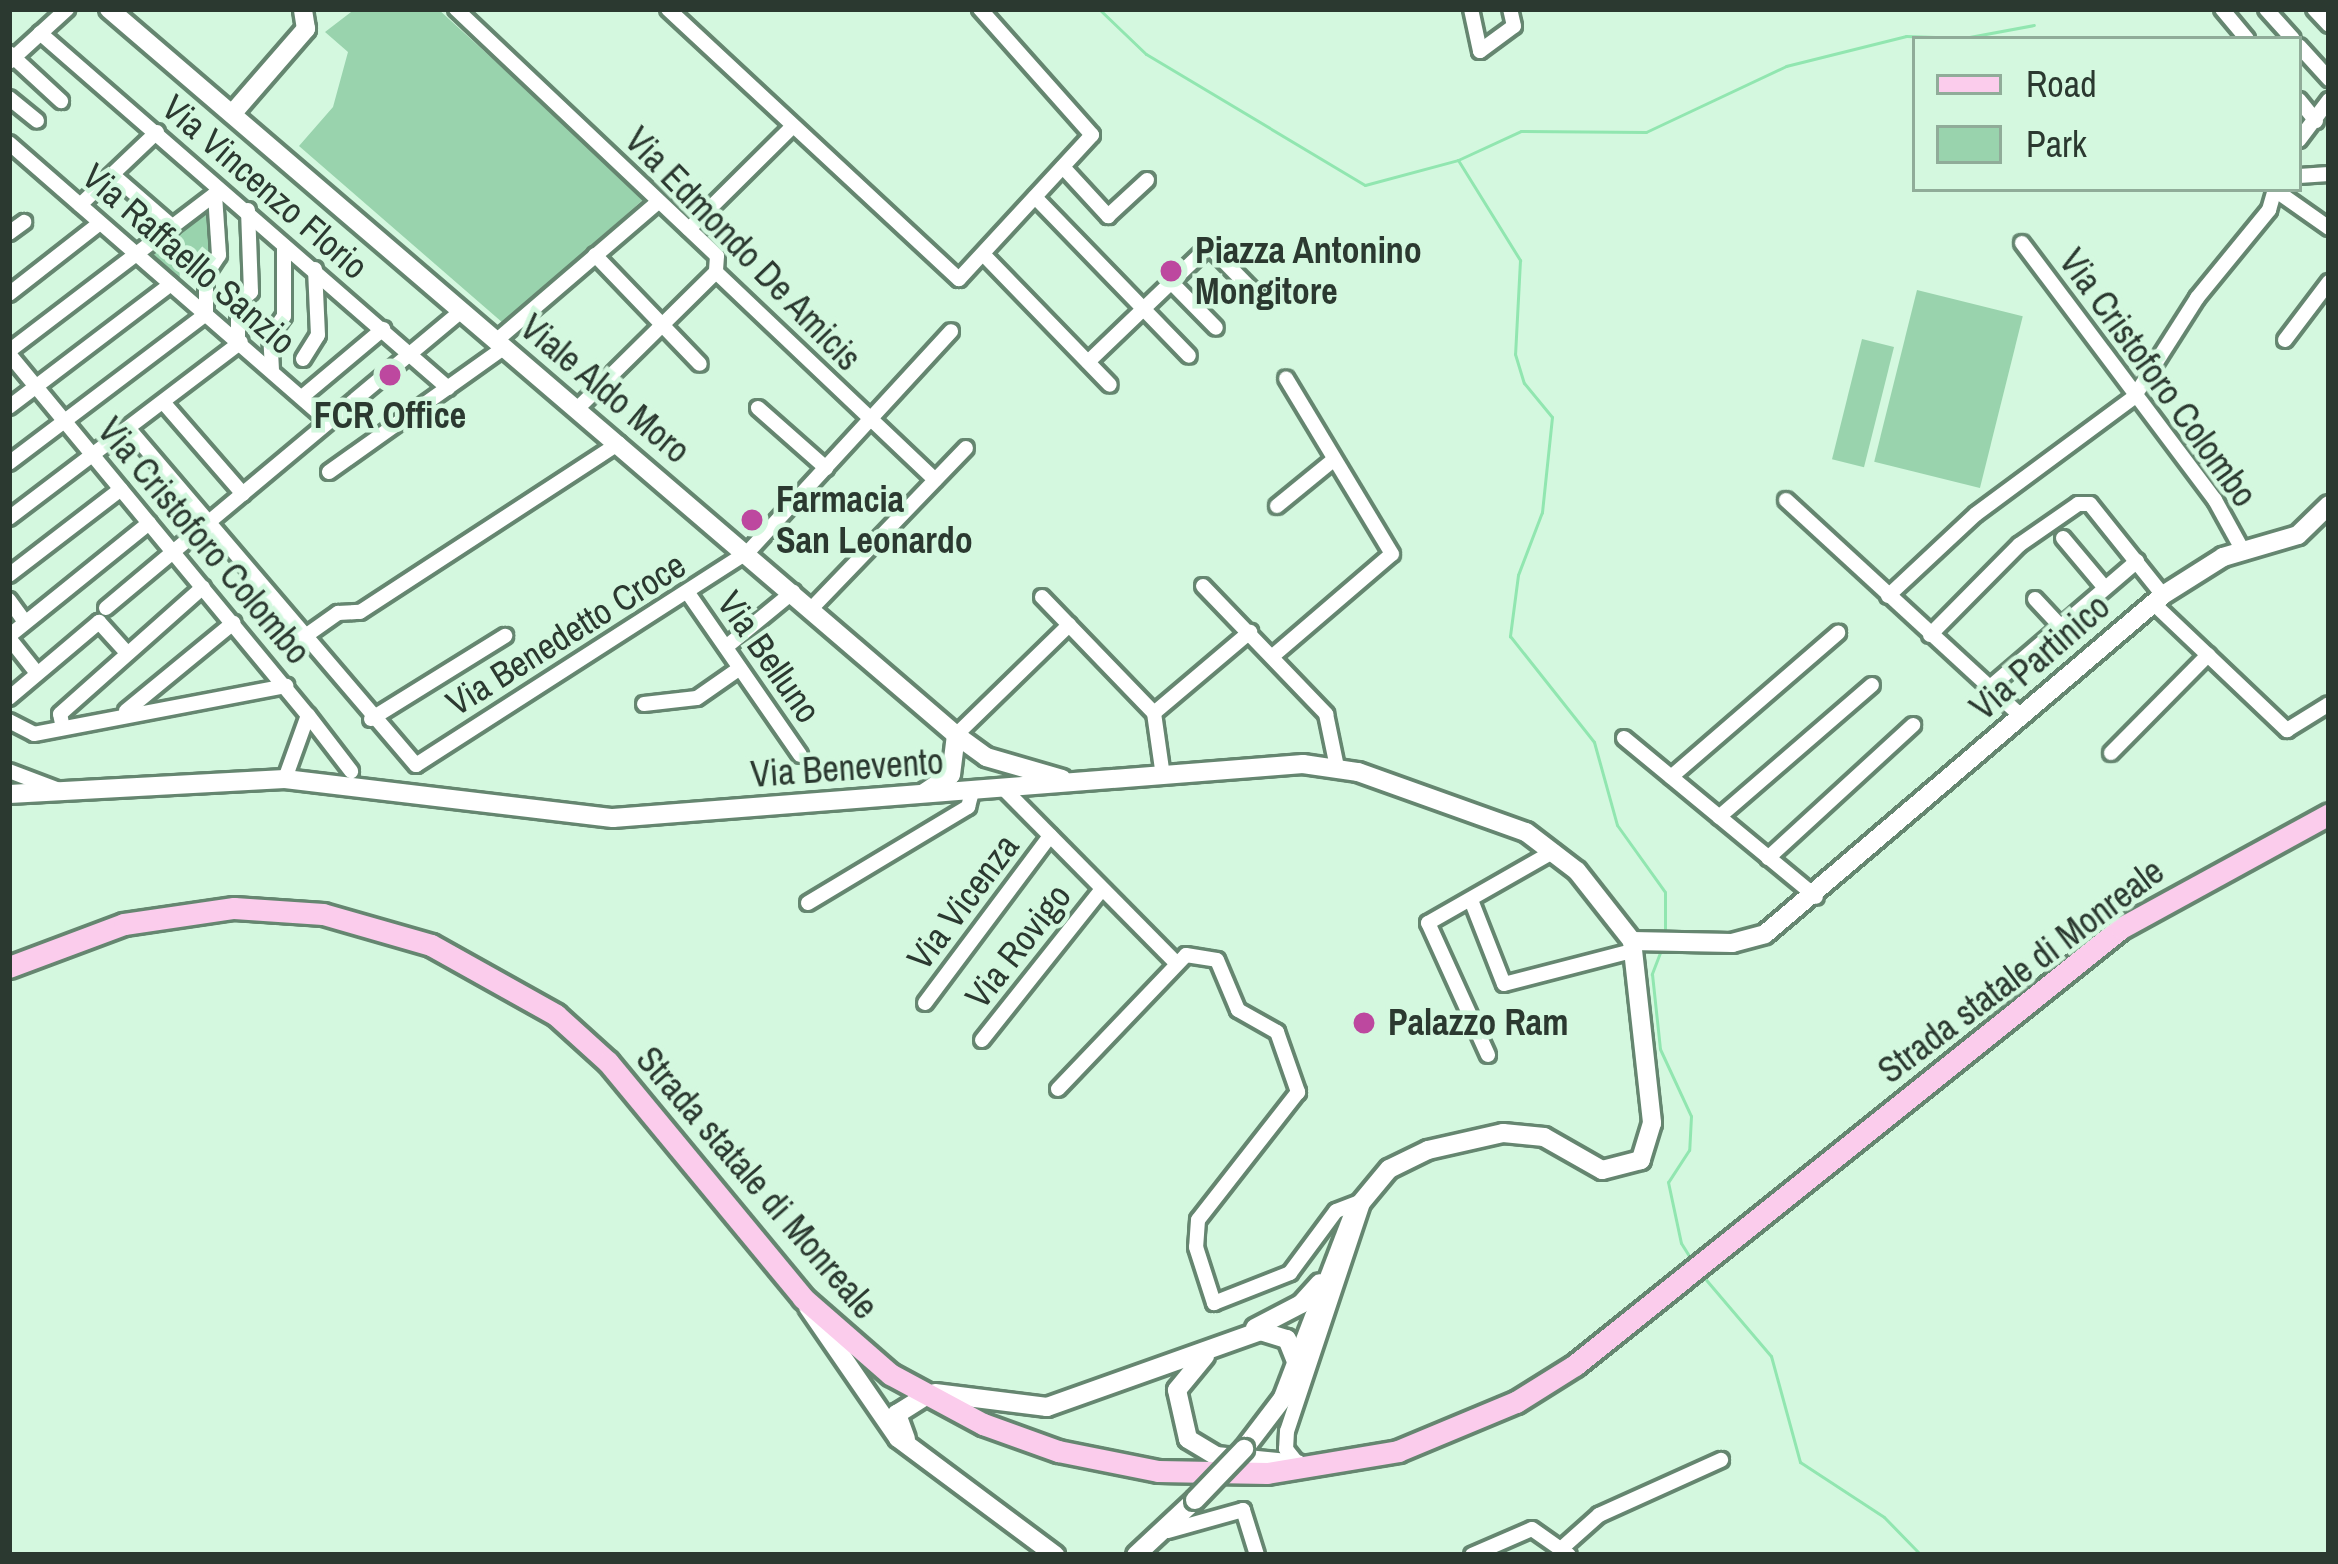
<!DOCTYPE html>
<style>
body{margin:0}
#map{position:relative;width:2338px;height:1564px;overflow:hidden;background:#d4f8df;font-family:"Archivo Narrow",sans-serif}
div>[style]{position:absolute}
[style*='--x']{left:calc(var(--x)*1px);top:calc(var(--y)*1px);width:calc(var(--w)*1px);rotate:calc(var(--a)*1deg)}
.green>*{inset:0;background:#99d3ad;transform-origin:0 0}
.stream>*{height:3px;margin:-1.5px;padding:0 1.5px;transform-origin:1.5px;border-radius:1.5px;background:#91e6b0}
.roads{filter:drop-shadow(3px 0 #658670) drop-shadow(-3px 0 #658670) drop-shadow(0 3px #658670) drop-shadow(0 -3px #658670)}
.street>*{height:14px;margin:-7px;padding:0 7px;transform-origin:7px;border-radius:7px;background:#fff}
.secondary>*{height:18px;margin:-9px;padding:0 9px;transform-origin:9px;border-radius:9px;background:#fff}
.primary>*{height:21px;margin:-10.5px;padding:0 10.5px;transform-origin:10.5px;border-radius:10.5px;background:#fbccec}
.bridges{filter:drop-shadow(3px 0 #658670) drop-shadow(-3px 0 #658670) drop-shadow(0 3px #658670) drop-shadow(0 -3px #658670)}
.secondary-bridge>*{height:18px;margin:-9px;padding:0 9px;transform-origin:9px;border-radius:9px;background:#fff}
.dots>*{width:33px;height:33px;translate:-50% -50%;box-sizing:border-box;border:6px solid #d4f8df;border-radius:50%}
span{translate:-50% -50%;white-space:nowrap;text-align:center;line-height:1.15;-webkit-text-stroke:9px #d4f8df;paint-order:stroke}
.street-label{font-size:36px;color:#2b3930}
.poi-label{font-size:36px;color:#2b3930;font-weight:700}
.left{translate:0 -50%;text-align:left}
.frame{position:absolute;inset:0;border:12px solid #2b3930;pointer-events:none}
.legend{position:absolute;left:1912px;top:36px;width:390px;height:156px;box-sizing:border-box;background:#d4f8df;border:3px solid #90ac99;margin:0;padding:15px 21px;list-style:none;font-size:36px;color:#2b3930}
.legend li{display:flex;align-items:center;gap:24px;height:60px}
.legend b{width:60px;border:3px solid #90ac99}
</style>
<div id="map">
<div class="green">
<i style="clip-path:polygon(355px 9px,438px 9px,645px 198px,503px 323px,299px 146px,333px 107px,348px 52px,325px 32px)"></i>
<i style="clip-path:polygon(211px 210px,213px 256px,179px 256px,180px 281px,150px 256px)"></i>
<i style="left:1917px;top:290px;width:109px;height:177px;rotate:14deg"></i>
<i style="left:1862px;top:339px;width:33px;height:124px;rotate:14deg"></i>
</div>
<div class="stream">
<i style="--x:1099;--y:9;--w:65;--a:43.8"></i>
<i style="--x:1146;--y:54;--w:255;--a:30.9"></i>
<i style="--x:1365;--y:185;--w:96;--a:-15"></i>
<i style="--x:1458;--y:160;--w:69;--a:-24.7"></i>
<i style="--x:1521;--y:131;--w:125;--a:0.5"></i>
<i style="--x:1646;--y:132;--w:155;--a:-25.2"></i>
<i style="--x:1786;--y:66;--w:124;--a:-14"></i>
<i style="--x:1906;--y:36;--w:58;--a:2"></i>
<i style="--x:1964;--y:38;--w:71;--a:-10.5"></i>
<i style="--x:1458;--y:160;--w:118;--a:58.2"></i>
<i style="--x:1520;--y:260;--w:94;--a:93"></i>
<i style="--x:1515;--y:354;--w:30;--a:73"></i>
<i style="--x:1524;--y:383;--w:44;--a:50.5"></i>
<i style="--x:1552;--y:417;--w:96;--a:96"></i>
<i style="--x:1542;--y:512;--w:67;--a:110.9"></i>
<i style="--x:1518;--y:575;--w:62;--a:97.5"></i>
<i style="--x:1510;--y:636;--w:135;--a:51.6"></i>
<i style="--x:1594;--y:742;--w:86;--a:74.5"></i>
<i style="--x:1617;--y:825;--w:82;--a:54.4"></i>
<i style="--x:1665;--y:892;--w:43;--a:90"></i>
<i style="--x:1661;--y:950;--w:26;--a:111"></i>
<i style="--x:1652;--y:974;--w:75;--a:83.9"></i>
<i style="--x:1660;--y:1049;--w:74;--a:65.2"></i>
<i style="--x:1691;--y:1116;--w:34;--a:93"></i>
<i style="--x:1689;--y:1150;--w:38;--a:123"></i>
<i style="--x:1668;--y:1182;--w:62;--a:78"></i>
<i style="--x:1681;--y:1243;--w:22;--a:58"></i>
<i style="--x:1702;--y:1275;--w:106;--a:49.6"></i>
<i style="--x:1771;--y:1356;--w:110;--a:74.7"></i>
<i style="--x:1800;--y:1462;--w:100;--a:33.2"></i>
<i style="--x:1884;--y:1517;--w:53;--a:45.8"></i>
</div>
<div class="roads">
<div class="street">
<i style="--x:456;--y:9;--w:359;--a:43.4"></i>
<i style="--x:717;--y:256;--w:16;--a:94"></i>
<i style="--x:716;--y:272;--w:302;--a:43.5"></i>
<i style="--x:668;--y:9;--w:397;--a:42.9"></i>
<i style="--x:959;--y:279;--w:196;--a:-47.3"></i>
<i style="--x:1092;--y:135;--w:169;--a:-131.6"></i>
<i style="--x:1471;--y:9;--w:43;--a:77.9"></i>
<i style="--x:1480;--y:51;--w:42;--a:-36.3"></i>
<i style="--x:1514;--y:26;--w:17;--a:-103"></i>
<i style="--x:2222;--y:9;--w:39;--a:50"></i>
<i style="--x:2266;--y:9;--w:40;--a:48"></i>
<i style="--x:2314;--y:9;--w:22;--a:47"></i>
<i style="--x:40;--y:33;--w:541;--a:41.03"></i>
<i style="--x:2299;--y:46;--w:45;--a:47.7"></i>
<i style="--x:9;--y:53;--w:71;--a:42.7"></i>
<i style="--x:9;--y:62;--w:79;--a:-42.4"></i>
<i style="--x:9;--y:98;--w:36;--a:39"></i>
<i style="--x:2299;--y:100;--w:27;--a:51"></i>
<i style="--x:2299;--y:140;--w:50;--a:-53.1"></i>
<i style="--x:9;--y:143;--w:423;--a:41.1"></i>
<i style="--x:1063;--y:167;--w:67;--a:47.4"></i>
<i style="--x:1108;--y:216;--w:53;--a:-42.7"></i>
<i style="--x:113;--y:175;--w:79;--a:40.9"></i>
<i style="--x:2299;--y:176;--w:30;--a:-4"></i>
<i style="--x:2275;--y:190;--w:66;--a:35.1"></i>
<i style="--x:1035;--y:197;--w:221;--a:45.9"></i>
<i style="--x:80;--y:205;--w:106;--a:-43.5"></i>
<i style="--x:689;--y:229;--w:146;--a:-44.7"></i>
<i style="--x:9;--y:233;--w:19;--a:-36"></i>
<i style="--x:2022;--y:243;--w:321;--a:53.1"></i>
<i style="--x:2215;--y:500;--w:58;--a:61.2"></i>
<i style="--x:983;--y:254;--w:182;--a:45.9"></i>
<i style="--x:595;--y:255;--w:151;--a:46.1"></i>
<i style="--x:1171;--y:282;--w:64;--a:45.6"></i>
<i style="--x:9;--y:294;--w:115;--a:-38"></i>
<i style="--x:238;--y:340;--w:37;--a:-90"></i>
<i style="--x:238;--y:303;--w:17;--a:-40"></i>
<i style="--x:251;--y:292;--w:82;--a:-92.1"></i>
<i style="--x:497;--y:340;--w:213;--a:-40.6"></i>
<i style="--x:2285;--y:340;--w:73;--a:-52.8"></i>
<i style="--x:9;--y:351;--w:263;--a:-37.3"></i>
<i style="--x:9;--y:354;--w:469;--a:50.4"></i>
<i style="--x:308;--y:715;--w:68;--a:109.8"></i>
<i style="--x:303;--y:359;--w:28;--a:-58"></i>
<i style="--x:318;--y:335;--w:66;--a:-92.6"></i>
<i style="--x:1088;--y:362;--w:168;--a:-43.8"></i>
<i style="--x:1209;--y:246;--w:70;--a:45.6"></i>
<i style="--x:272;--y:370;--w:34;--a:-93"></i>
<i style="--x:270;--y:336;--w:24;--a:-55"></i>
<i style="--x:284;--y:316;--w:70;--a:-90"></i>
<i style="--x:302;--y:397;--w:106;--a:-40"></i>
<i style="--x:163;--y:402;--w:122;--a:49"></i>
<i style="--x:9;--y:407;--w:203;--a:-37.2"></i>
<i style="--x:578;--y:408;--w:194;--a:-44.6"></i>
<i style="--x:758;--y:408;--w:91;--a:41.4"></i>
<i style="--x:129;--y:429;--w:442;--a:49.5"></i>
<i style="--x:416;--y:765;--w:394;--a:-32.7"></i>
<i style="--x:748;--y:552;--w:300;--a:-47.4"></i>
<i style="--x:9;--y:463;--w:247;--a:-37.1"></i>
<i style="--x:206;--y:314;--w:39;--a:-90"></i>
<i style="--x:206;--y:275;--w:24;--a:-57"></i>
<i style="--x:219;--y:255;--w:61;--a:-93.8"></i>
<i style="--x:329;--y:472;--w:216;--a:-35.4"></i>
<i style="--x:1786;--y:500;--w:321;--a:42.6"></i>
<i style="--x:1277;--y:506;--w:71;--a:-39.3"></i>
<i style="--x:9;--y:518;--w:291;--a:-37.2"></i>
<i style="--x:2063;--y:538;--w:65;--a:50"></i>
<i style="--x:9;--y:575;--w:141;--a:-37.5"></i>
<i style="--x:1203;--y:586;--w:178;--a:46.1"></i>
<i style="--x:1326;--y:714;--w:54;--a:78.3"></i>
<i style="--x:688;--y:593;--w:197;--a:55.3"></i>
<i style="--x:1888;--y:596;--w:120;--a:-43"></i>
<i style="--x:1976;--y:514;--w:197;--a:-36.5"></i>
<i style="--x:2134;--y:397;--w:117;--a:-57.5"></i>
<i style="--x:2197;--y:298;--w:114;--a:-50.7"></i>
<i style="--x:2269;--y:210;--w:22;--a:-74"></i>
<i style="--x:1042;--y:597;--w:161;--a:46"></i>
<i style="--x:1154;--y:713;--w:64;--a:81.9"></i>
<i style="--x:2035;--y:599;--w:40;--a:47"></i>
<i style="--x:9;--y:600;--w:27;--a:54"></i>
<i style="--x:2153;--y:603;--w:185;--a:43.5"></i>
<i style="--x:2287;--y:730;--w:49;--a:-31.8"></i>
<i style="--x:106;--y:608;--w:463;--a:-39.9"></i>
<i style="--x:812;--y:608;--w:222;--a:-46.1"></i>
<i style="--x:1930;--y:635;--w:127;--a:-45.3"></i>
<i style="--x:2019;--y:545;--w:72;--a:-34.8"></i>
<i style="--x:2078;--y:504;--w:12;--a:0"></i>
<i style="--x:2090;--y:504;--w:117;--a:51.3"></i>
<i style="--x:9;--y:636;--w:180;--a:-38.9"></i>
<i style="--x:304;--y:637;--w:42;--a:-35.2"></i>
<i style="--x:338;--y:613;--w:22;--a:-3"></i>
<i style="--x:360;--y:612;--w:309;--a:-33.1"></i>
<i style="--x:9;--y:638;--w:43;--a:51.5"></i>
<i style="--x:726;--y:647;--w:87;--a:-39.4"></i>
<i style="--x:1274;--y:655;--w:155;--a:-40.6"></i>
<i style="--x:1392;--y:554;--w:205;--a:-121.1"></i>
<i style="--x:1989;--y:688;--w:195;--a:-40.6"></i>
<i style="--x:9;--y:698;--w:118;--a:-40.2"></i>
<i style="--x:99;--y:622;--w:42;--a:47.9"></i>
<i style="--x:644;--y:704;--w:53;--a:-6.5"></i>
<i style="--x:697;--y:698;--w:52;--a:-34.9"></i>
<i style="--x:126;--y:711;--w:139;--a:-39.4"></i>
<i style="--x:1154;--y:713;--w:126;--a:-40.2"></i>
<i style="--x:308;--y:715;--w:71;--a:52.5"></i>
<i style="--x:371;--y:719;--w:158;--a:-31.8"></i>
<i style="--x:9;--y:721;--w:28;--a:27"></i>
<i style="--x:34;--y:734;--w:257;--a:-10.8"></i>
<i style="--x:63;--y:728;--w:14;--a:-102"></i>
<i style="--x:60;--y:714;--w:191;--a:-41.6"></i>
<i style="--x:956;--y:735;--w:158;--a:-44.2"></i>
<i style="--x:1624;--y:738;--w:249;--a:39.6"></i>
<i style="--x:2111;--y:753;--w:138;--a:-45.3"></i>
<i style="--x:9;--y:771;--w:53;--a:20.8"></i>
<i style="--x:1671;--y:777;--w:221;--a:-40.8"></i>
<i style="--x:1005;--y:790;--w:242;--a:45.3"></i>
<i style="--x:1719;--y:817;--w:202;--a:-40.8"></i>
<i style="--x:1768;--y:858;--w:197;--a:-42.5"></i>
<i style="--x:1471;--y:900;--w:90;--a:68.6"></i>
<i style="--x:1504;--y:984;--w:135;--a:-14.5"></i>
<i style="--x:808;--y:903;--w:187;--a:-31"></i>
<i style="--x:968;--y:807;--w:16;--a:-75"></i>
<i style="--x:925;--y:1003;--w:209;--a:-53.2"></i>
<i style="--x:982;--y:1040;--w:193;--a:-51.5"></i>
<i style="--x:1488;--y:1055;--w:145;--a:-114.4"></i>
<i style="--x:1428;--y:923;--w:145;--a:-29.7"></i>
<i style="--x:1058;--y:1089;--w:185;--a:-46.3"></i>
<i style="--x:1186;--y:955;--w:31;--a:9"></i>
<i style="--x:1217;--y:960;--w:54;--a:67.2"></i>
<i style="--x:1238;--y:1010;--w:45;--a:29.4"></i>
<i style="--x:1277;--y:1032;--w:64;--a:70.7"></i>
<i style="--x:1298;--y:1092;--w:162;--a:128"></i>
<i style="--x:1198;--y:1220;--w:27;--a:94"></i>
<i style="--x:1196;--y:1247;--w:59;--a:72.2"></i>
<i style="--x:1214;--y:1303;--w:82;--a:-21.5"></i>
<i style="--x:1290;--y:1273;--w:77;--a:-53.4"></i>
<i style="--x:1336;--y:1211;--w:30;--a:-21"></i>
<i style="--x:1364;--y:1200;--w:243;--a:108.4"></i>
<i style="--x:1287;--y:1431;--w:18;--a:93"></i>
<i style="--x:1286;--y:1449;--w:18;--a:52"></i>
<i style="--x:1168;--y:1531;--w:78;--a:-15.6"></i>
<i style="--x:1243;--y:1510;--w:47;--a:72.7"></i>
<i style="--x:1562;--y:1548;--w:50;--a:-41.7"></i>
<i style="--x:1599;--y:1515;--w:134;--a:-24.3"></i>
<i style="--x:1472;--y:1555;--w:65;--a:-23.4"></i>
<i style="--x:1532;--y:1529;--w:45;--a:35.1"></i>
</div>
<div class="secondary">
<i style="--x:109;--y:9;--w:1116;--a:40.6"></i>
<i style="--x:956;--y:735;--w:37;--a:36"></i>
<i style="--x:986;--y:757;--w:79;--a:16.1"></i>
<i style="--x:232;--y:114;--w:113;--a:-49"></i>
<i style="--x:306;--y:29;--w:20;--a:-99"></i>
<i style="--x:924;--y:793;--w:32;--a:-34"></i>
<i style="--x:951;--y:775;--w:40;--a:-82.9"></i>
<i style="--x:9;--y:794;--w:276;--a:-3.1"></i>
<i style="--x:285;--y:779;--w:330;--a:6.8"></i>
<i style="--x:613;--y:818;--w:692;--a:-4.47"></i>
<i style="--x:1303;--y:764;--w:56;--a:8.3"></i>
<i style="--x:1358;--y:772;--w:178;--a:19.7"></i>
<i style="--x:1526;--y:832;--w:64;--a:37.4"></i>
<i style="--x:1577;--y:871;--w:89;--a:51.8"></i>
<i style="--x:1632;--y:941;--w:183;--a:83.7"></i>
<i style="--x:1652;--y:1123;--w:39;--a:107"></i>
<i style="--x:1641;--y:1160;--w:40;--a:165.6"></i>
<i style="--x:1602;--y:1170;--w:67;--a:-150.4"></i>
<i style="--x:1544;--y:1137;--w:41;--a:-174.4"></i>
<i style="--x:1503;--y:1133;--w:77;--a:167.2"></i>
<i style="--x:1428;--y:1150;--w:43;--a:154"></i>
<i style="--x:1389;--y:1169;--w:53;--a:129.7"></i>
<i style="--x:1355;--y:1210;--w:201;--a:111"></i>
<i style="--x:1283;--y:1398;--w:64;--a:127.4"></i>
<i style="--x:1632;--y:941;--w:100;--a:1.1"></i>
<i style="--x:1732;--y:943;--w:34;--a:-15"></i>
<i style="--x:1765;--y:934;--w:523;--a:-40.42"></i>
<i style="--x:2163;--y:595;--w:71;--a:-32.3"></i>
<i style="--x:2223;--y:557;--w:78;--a:-16.3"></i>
<i style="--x:2298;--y:535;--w:43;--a:-44.1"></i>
<i style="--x:808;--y:1307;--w:159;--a:55.5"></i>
<i style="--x:898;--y:1438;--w:196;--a:36.7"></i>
<i style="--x:1255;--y:1328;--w:52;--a:-27.6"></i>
<i style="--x:1301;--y:1304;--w:28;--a:-48"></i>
<i style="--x:1205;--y:1356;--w:44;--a:129.5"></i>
<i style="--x:1177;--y:1390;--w:50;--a:77.3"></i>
<i style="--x:1188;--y:1439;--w:33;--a:31"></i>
<i style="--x:1216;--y:1456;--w:82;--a:5.6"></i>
<i style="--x:935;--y:1393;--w:113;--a:7.1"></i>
<i style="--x:1047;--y:1407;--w:226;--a:-19.6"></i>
<i style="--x:1260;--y:1331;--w:28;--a:17"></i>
<i style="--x:1287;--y:1339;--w:27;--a:68"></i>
<i style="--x:906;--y:1439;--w:27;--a:-110"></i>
<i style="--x:897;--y:1414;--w:34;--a:-32"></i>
<i style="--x:1136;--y:1555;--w:81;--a:-43"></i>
</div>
<div class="primary">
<i style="--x:9;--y:967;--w:123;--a:-20.5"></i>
<i style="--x:124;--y:924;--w:111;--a:-8.3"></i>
<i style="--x:234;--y:908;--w:89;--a:3.9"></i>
<i style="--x:323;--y:914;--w:112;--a:16"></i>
<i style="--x:431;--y:945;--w:143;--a:29.2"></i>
<i style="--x:556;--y:1015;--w:70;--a:42.1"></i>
<i style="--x:608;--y:1062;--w:306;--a:50.4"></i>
<i style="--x:803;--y:1298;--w:116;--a:41.1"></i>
<i style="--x:890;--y:1374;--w:106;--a:28.3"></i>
<i style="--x:983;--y:1424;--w:80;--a:19.8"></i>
<i style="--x:1058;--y:1451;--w:102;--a:11.3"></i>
<i style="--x:1158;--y:1471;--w:109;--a:1.1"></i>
<i style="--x:1267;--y:1473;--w:133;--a:-9.5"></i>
<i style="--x:1398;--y:1451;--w:128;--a:-22.6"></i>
<i style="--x:1516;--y:1402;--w:70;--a:-32.1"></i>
<i style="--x:1575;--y:1365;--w:699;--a:-38.67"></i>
<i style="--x:2121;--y:928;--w:237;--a:-28.7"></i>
</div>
</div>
<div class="bridges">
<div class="secondary-bridge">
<i style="--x:1195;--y:1500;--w:71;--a:-46.1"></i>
</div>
</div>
<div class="dots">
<i style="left:1171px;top:271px;background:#bd489f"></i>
<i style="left:390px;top:375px;background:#bd489f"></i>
<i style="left:752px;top:520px;background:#bd489f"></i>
<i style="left:1364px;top:1023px;background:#bd489f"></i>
</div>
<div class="street-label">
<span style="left:265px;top:187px;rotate:41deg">Via Vincenzo Florio</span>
<span style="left:743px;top:249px;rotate:46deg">Via Edmondo De Amicis</span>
<span style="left:189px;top:259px;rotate:41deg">Via Raffaello Sanzio</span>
<span style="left:2158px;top:378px;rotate:54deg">Via Cristoforo Colombo</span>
<span style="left:605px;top:389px;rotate:40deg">Viale Aldo Moro</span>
<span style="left:204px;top:541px;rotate:50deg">Via Cristoforo Colombo</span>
<span style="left:566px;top:634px;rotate:-32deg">Via Benedetto Croce</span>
<span style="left:769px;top:657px;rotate:55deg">Via Belluno</span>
<span style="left:2040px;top:657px;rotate:-41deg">Via Partinico</span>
<span style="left:847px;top:768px;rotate:-4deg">Via Benevento</span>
<span style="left:963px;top:902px;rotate:-53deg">Via Vicenza</span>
<span style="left:1018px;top:946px;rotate:-52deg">Via Rovigo</span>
<span style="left:2021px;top:971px;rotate:-37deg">Strada statale di Monreale</span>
<span style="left:757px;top:1183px;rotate:49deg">Strada statale di Monreale</span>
</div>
<div class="poi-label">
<span class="left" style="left:1195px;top:271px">Piazza Antonino<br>Mongitore</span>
<span style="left:390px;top:416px">FCR Office</span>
<span class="left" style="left:776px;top:520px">Farmacia<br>San Leonardo</span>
<span class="left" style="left:1388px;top:1023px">Palazzo Ram</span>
</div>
<div class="frame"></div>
<ul class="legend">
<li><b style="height:15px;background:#fbccec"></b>Road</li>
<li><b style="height:33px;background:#99d3ad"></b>Park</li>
</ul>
</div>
